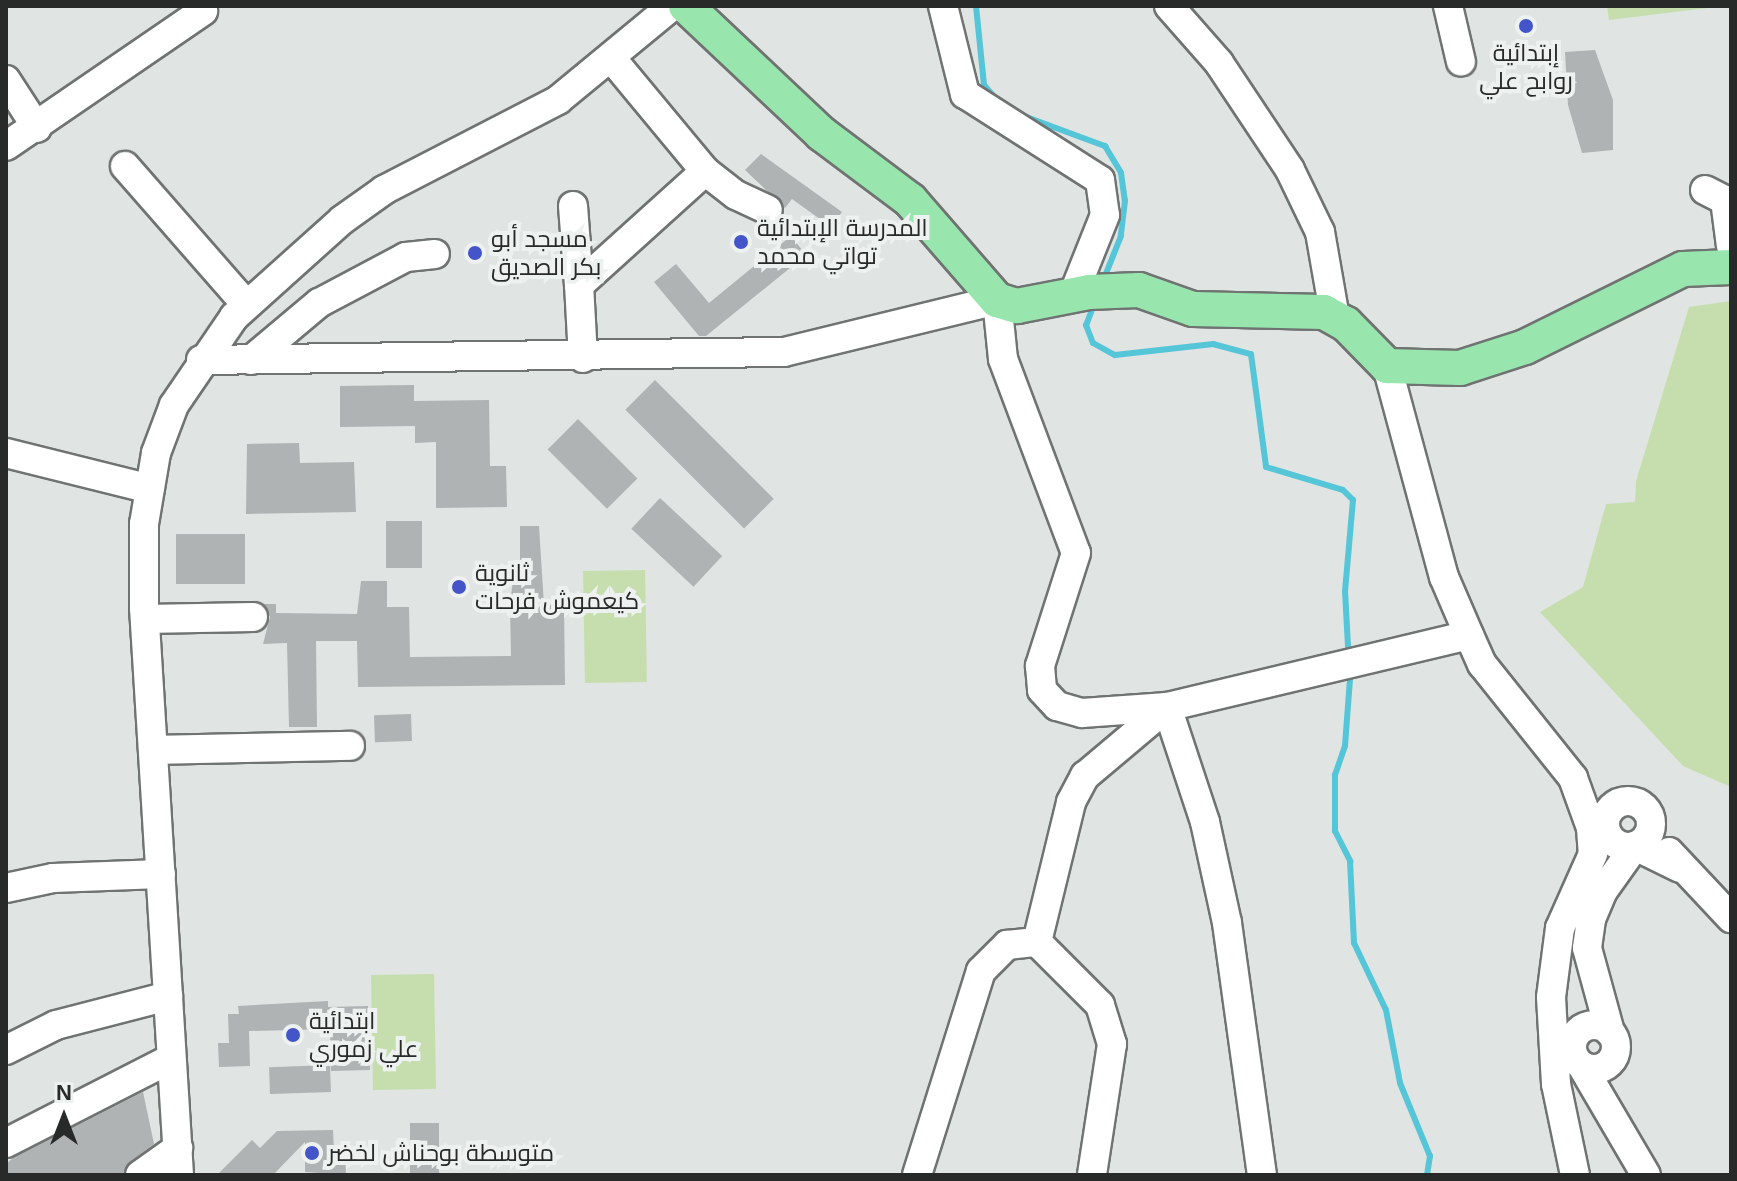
<!DOCTYPE html>
<meta charset="utf-8">
<style>
body{margin:0}
#map{position:relative;width:1737px;height:1181px;overflow:hidden;background:#e0e4e2;font-family:Arial,Cairo,sans-serif}
div>[style]{position:absolute}
[style*='--x']{left:calc(var(--x)*1px);top:calc(var(--y)*1px);width:calc(var(--w)*1px);rotate:calc(var(--a)*1deg)}
.green>*{inset:0;background:#c6deae;transform-origin:0 0}
.stream>*{height:6px;margin:-3px;padding:0 3px;transform-origin:3px;border-radius:3px;background:#55c5d8}
.building>*{inset:0;background:#afb3b3;transform-origin:0 0}
.roads{filter:drop-shadow(2px 0 #6f7371) drop-shadow(-2px 0 #6f7371) drop-shadow(0 2px #6f7371) drop-shadow(0 -2px #6f7371)}
.minor>*{height:28px;margin:-14px;padding:0 14px;transform-origin:14px;border-radius:14px;background:#fff}
.minor>.ring{margin:-14px;padding:0;box-sizing:content-box;background:none;border:28px solid #fff;border-radius:50%}
.major>*{height:34px;margin:-17px;padding:0 17px;transform-origin:17px;border-radius:17px;background:#98e6ae}
.dots>*{width:22px;height:22px;translate:-50% -50%;box-sizing:border-box;border:4px solid #edf1ef;border-radius:50%}
span{translate:-50% -50%;white-space:nowrap;text-align:center;line-height:1.15;-webkit-text-stroke:8px #edf1ef;paint-order:stroke}
.poi-label{font-size:24px;color:#282a29}
.left{translate:0 -50%;text-align:left}
.frame{position:absolute;inset:0;border:8px solid #282a29;pointer-events:none}
.north{position:absolute;left:24px;top:1077px;width:80px;height:80px;-webkit-text-stroke:6px #edf1ef;paint-order:stroke;rotate:0deg;font-size:22px;font-weight:700;line-height:32px;text-align:center;color:#282a29}
.north::after{content:'';display:block;margin:auto;width:28px;height:36px;background:#282a29;clip-path:polygon(50% 0,100% 100%,50% 72%,0 100%)}
</style>
<div id="map">
<div class="green">
<i style="clip-path:polygon(1607px 6px,1724px 6px,1609px 20px)"></i>
<i style="clip-path:polygon(1731px 301px,1731px 787px,1683px 766px,1540px 612px,1583px 587px,1606px 504px,1635px 502px,1636px 481px,1689px 307px)"></i>
<i style="left:645px;top:570px;width:112px;height:62px;rotate:89deg"></i>
<i style="left:434px;top:974px;width:115px;height:63px;rotate:89deg"></i>
</div>
<div class="stream">
<i style="--x:976;--y:6;--w:79;--a:84.2"></i>
<i style="--x:984;--y:85;--w:21;--a:49"></i>
<i style="--x:1021;--y:115;--w:90;--a:20.3"></i>
<i style="--x:1105;--y:146;--w:31;--a:59"></i>
<i style="--x:1121;--y:173;--w:28;--a:82"></i>
<i style="--x:1125;--y:201;--w:35;--a:97"></i>
<i style="--x:1121;--y:236;--w:48;--a:111.8"></i>
<i style="--x:1095;--y:302;--w:25;--a:111"></i>
<i style="--x:1086;--y:325;--w:19;--a:69"></i>
<i style="--x:1093;--y:343;--w:25;--a:29"></i>
<i style="--x:1115;--y:355;--w:99;--a:-6.4"></i>
<i style="--x:1213;--y:344;--w:39;--a:15"></i>
<i style="--x:1251;--y:354;--w:114;--a:82.4"></i>
<i style="--x:1266;--y:467;--w:80;--a:16.6"></i>
<i style="--x:1343;--y:490;--w:14;--a:45"></i>
<i style="--x:1353;--y:500;--w:91;--a:95"></i>
<i style="--x:1345;--y:591;--w:56;--a:86.9"></i>
<i style="--x:1350;--y:679;--w:67;--a:94.3"></i>
<i style="--x:1345;--y:746;--w:31;--a:109"></i>
<i style="--x:1335;--y:775;--w:56;--a:90"></i>
<i style="--x:1335;--y:831;--w:34;--a:63"></i>
<i style="--x:1350;--y:861;--w:82;--a:87.2"></i>
<i style="--x:1354;--y:943;--w:74;--a:64.5"></i>
<i style="--x:1386;--y:1010;--w:74;--a:79.1"></i>
<i style="--x:1400;--y:1083;--w:79;--a:67.7"></i>
<i style="--x:1430;--y:1156;--w:19;--a:99"></i>
</div>
<div class="building">
<i style="clip-path:polygon(1595px 50px,1613px 100px,1613px 150px,1582px 153px,1568px 105px,1565px 52px)"></i>
<i style="clip-path:polygon(761px 154px,842px 212px,831px 227px,792px 199px,785px 208px,745px 170px)"></i>
<i style="clip-path:polygon(791px 236px,806px 255px,706px 336px,699px 336px,654px 282px,676px 264px,709px 303px)"></i>
<i style="left:655px;top:380px;width:168px;height:42px;rotate:45deg"></i>
<i style="clip-path:polygon(414px 385px,414px 401px,489px 400px,490px 466px,506px 466px,507px 507px,436px 508px,436px 442px,415px 443px,415px 426px,340px 427px,340px 386px)"></i>
<i style="left:578px;top:419px;width:84px;height:43px;rotate:45deg"></i>
<i style="clip-path:polygon(299px 443px,300px 463px,354px 462px,356px 512px,246px 514px,247px 444px)"></i>
<i style="left:660px;top:498px;width:85px;height:42px;rotate:43deg"></i>
<i style="left:386px;top:521px;width:36px;height:47px"></i>
<i style="clip-path:polygon(520px 526px,539px 526px,544px 605px,564px 604px,565px 685px,358px 687px,357px 641px,316px 641px,317px 727px,289px 727px,287px 643px,263px 644px,270px 617px,263px 604px,276px 604px,276px 613px,357px 614px,361px 581px,387px 581px,387px 607px,409px 607px,410px 657px,511px 656px,510px 604px,513px 580px,520px 580px)"></i>
<i style="left:176px;top:534px;width:69px;height:50px"></i>
<i style="left:411px;top:714px;width:27px;height:37px;rotate:88deg"></i>
<i style="clip-path:polygon(328px 1001px,328px 1007px,368px 1006px,370px 1070px,331px 1071px,330px 1029px,249px 1031px,250px 1066px,219px 1067px,218px 1043px,229px 1043px,228px 1014px,239px 1014px,238px 1006px)"></i>
<i style="left:330px;top:1065px;width:27px;height:61px;rotate:88deg"></i>
<i style="clip-path:polygon(143px 1092px,154px 1144px,130px 1162px,123px 1175px,6px 1175px,6px 1164px,13px 1158px)"></i>
<i style="left:439px;top:1123px;width:52px;height:29px;rotate:90deg"></i>
<i style="clip-path:polygon(333px 1130px,334px 1152px,345px 1152px,346px 1175px,305px 1172px,305px 1142px,273px 1175px,217px 1175px,252px 1140px,260px 1148px,277px 1131px)"></i>
</div>
<div class="roads">
<div class="minor">
<i style="--x:943;--y:6;--w:91;--a:76"></i>
<i style="--x:965;--y:94;--w:160;--a:32.5"></i>
<i style="--x:1100;--y:180;--w:35;--a:82"></i>
<i style="--x:1105;--y:215;--w:86;--a:111.8"></i>
<i style="--x:1169;--y:6;--w:76;--a:48.7"></i>
<i style="--x:1219;--y:63;--w:128;--a:56.4"></i>
<i style="--x:1290;--y:170;--w:69;--a:64.2"></i>
<i style="--x:1320;--y:232;--w:87;--a:80.1"></i>
<i style="--x:1448;--y:6;--w:57;--a:76.9"></i>
<i style="--x:6;--y:80;--w:57;--a:57.1"></i>
<i style="--x:6;--y:146;--w:239;--a:-34.4"></i>
<i style="--x:125;--y:166;--w:184;--a:48.8"></i>
<i style="--x:705;--y:171;--w:39;--a:38"></i>
<i style="--x:736;--y:195;--w:35;--a:25"></i>
<i style="--x:1705;--y:190;--w:22;--a:27"></i>
<i style="--x:1725;--y:200;--w:46;--a:82.6"></i>
<i style="--x:573;--y:206;--w:79;--a:85.7"></i>
<i style="--x:583;--y:358;--w:73;--a:-93.1"></i>
<i style="--x:579;--y:285;--w:170;--a:-42.1"></i>
<i style="--x:705;--y:171;--w:146;--a:-129.7"></i>
<i style="--x:201;--y:360;--w:583;--a:-0.79"></i>
<i style="--x:784;--y:352;--w:219;--a:-13.7"></i>
<i style="--x:997;--y:300;--w:59;--a:84.2"></i>
<i style="--x:1003;--y:359;--w:207;--a:69.4"></i>
<i style="--x:1076;--y:553;--w:119;--a:107.7"></i>
<i style="--x:1040;--y:666;--w:24;--a:85"></i>
<i style="--x:1042;--y:690;--w:22;--a:47"></i>
<i style="--x:1057;--y:706;--w:26;--a:16"></i>
<i style="--x:1082;--y:713;--w:85;--a:-4"></i>
<i style="--x:1167;--y:707;--w:310;--a:-13.4"></i>
<i style="--x:251;--y:360;--w:89;--a:-40"></i>
<i style="--x:319;--y:303;--w:98;--a:-27.9"></i>
<i style="--x:406;--y:257;--w:29;--a:-6"></i>
<i style="--x:1387;--y:366;--w:219;--a:74.9"></i>
<i style="--x:1444;--y:577;--w:63;--a:66.7"></i>
<i style="--x:1469;--y:635;--w:32;--a:66"></i>
<i style="--x:1482;--y:664;--w:146;--a:51.4"></i>
<i style="--x:1573;--y:778;--w:53;--a:70.2"></i>
<i style="--x:1591;--y:828;--w:26;--a:86"></i>
<i style="--x:1593;--y:854;--w:81;--a:114"></i>
<i style="--x:1560;--y:928;--w:70;--a:97.4"></i>
<i style="--x:1551;--y:997;--w:87;--a:86.7"></i>
<i style="--x:1556;--y:1084;--w:93;--a:78.2"></i>
<i style="--x:6;--y:453;--w:148;--a:14"></i>
<i style="--x:145;--y:619;--w:108;--a:-1.1"></i>
<i style="--x:1167;--y:707;--w:121;--a:71.7"></i>
<i style="--x:1205;--y:822;--w:103;--a:77.7"></i>
<i style="--x:1227;--y:923;--w:254;--a:82.1"></i>
<i style="--x:153;--y:750;--w:197;--a:-1.2"></i>
<i class="ring" style="left:1605px;top:801px;width:18px;height:18px"></i>
<i style="--x:1669;--y:852;--w:91;--a:46.8"></i>
<i style="--x:6;--y:888;--w:48;--a:-12"></i>
<i style="--x:53;--y:878;--w:108;--a:-2.1"></i>
<i style="--x:1037;--y:942;--w:144;--a:-76.3"></i>
<i style="--x:1071;--y:802;--w:30;--a:-62"></i>
<i style="--x:1085;--y:776;--w:107;--a:-40.1"></i>
<i style="--x:1037;--y:942;--w:89;--a:45"></i>
<i style="--x:1100;--y:1005;--w:41;--a:72.9"></i>
<i style="--x:1112;--y:1044;--w:133;--a:98.7"></i>
<i class="ring" style="left:1572px;top:1025px;width:16px;height:16px"></i>
<i style="--x:1610;--y:1032;--w:87;--a:-105.3"></i>
<i style="--x:1587;--y:948;--w:29;--a:-82"></i>
<i style="--x:1591;--y:919;--w:30;--a:-67"></i>
<i style="--x:1603;--y:891;--w:55;--a:-54.6"></i>
<i style="--x:1635;--y:846;--w:50;--a:26.1"></i>
<i style="--x:6;--y:1050;--w:56;--a:-26.6"></i>
<i style="--x:56;--y:1025;--w:116;--a:-14.5"></i>
<i style="--x:1582;--y:1066;--w:126;--a:59.6"></i>
<i style="--x:6;--y:1143;--w:184;--a:-27.1"></i>
<i style="--x:140;--y:1175;--w:47;--a:-35.4"></i>
<i style="--x:179;--y:1175;--w:568;--a:-93.53"></i>
<i style="--x:144;--y:608;--w:84;--a:-90"></i>
<i style="--x:144;--y:524;--w:72;--a:-80.4"></i>
<i style="--x:156;--y:453;--w:51;--a:-69.4"></i>
<i style="--x:174;--y:405;--w:107;--a:-55.7"></i>
<i style="--x:234;--y:317;--w:145;--a:-41.9"></i>
<i style="--x:342;--y:220;--w:52;--a:-35.5"></i>
<i style="--x:384;--y:190;--w:196;--a:-27.3"></i>
<i style="--x:558;--y:100;--w:148;--a:-39.5"></i>
<i style="--x:917;--y:1175;--w:214;--a:-72.6"></i>
<i style="--x:981;--y:971;--w:37;--a:-45"></i>
<i style="--x:1007;--y:945;--w:30;--a:-6"></i>
</div>
<div class="major">
<i style="--x:686;--y:6;--w:187;--a:43.3"></i>
<i style="--x:822;--y:134;--w:110;--a:36.9"></i>
<i style="--x:910;--y:200;--w:133;--a:49"></i>
<i style="--x:997;--y:300;--w:21;--a:17"></i>
<i style="--x:1017;--y:306;--w:73;--a:-11"></i>
<i style="--x:1089;--y:292;--w:50;--a:-2.3"></i>
<i style="--x:1139;--y:290;--w:57;--a:19.4"></i>
<i style="--x:1193;--y:309;--w:131;--a:1.3"></i>
<i style="--x:1324;--y:312;--w:25;--a:29"></i>
<i style="--x:1346;--y:324;--w:59;--a:45.7"></i>
<i style="--x:1387;--y:366;--w:73;--a:1.6"></i>
<i style="--x:1460;--y:368;--w:68;--a:-17.9"></i>
<i style="--x:1525;--y:347;--w:176;--a:-26.3"></i>
<i style="--x:1683;--y:269;--w:48;--a:-2.4"></i>
</div>
</div>
<div class="dots">
<i style="left:1526px;top:26px;background:#4355c9"></i>
<i style="left:741px;top:242px;background:#4355c9"></i>
<i style="left:475px;top:253px;background:#4355c9"></i>
<i style="left:459px;top:587px;background:#4355c9"></i>
<i style="left:293px;top:1035px;background:#4355c9"></i>
<i style="left:312px;top:1153px;background:#4355c9"></i>
</div>
<div class="poi-label">
<span style="left:1526px;top:67px">إبتدائية<br>روابح علي</span>
<span class="left" style="left:757px;top:242px">المدرسة الإبتدائية<br>تواتي محمد</span>
<span class="left" style="left:491px;top:253px">مسجد أبو<br>بكر الصديق</span>
<span class="left" style="left:475px;top:587px">ثانوية<br>كيعموش فرحات</span>
<span class="left" style="left:309px;top:1035px">ابتدائية<br>علي زموري</span>
<span class="left" style="left:328px;top:1153px">متوسطة بوحناش لخضر</span>
</div>
<div class="frame"></div>
<div class="north">N</div>
</div>
